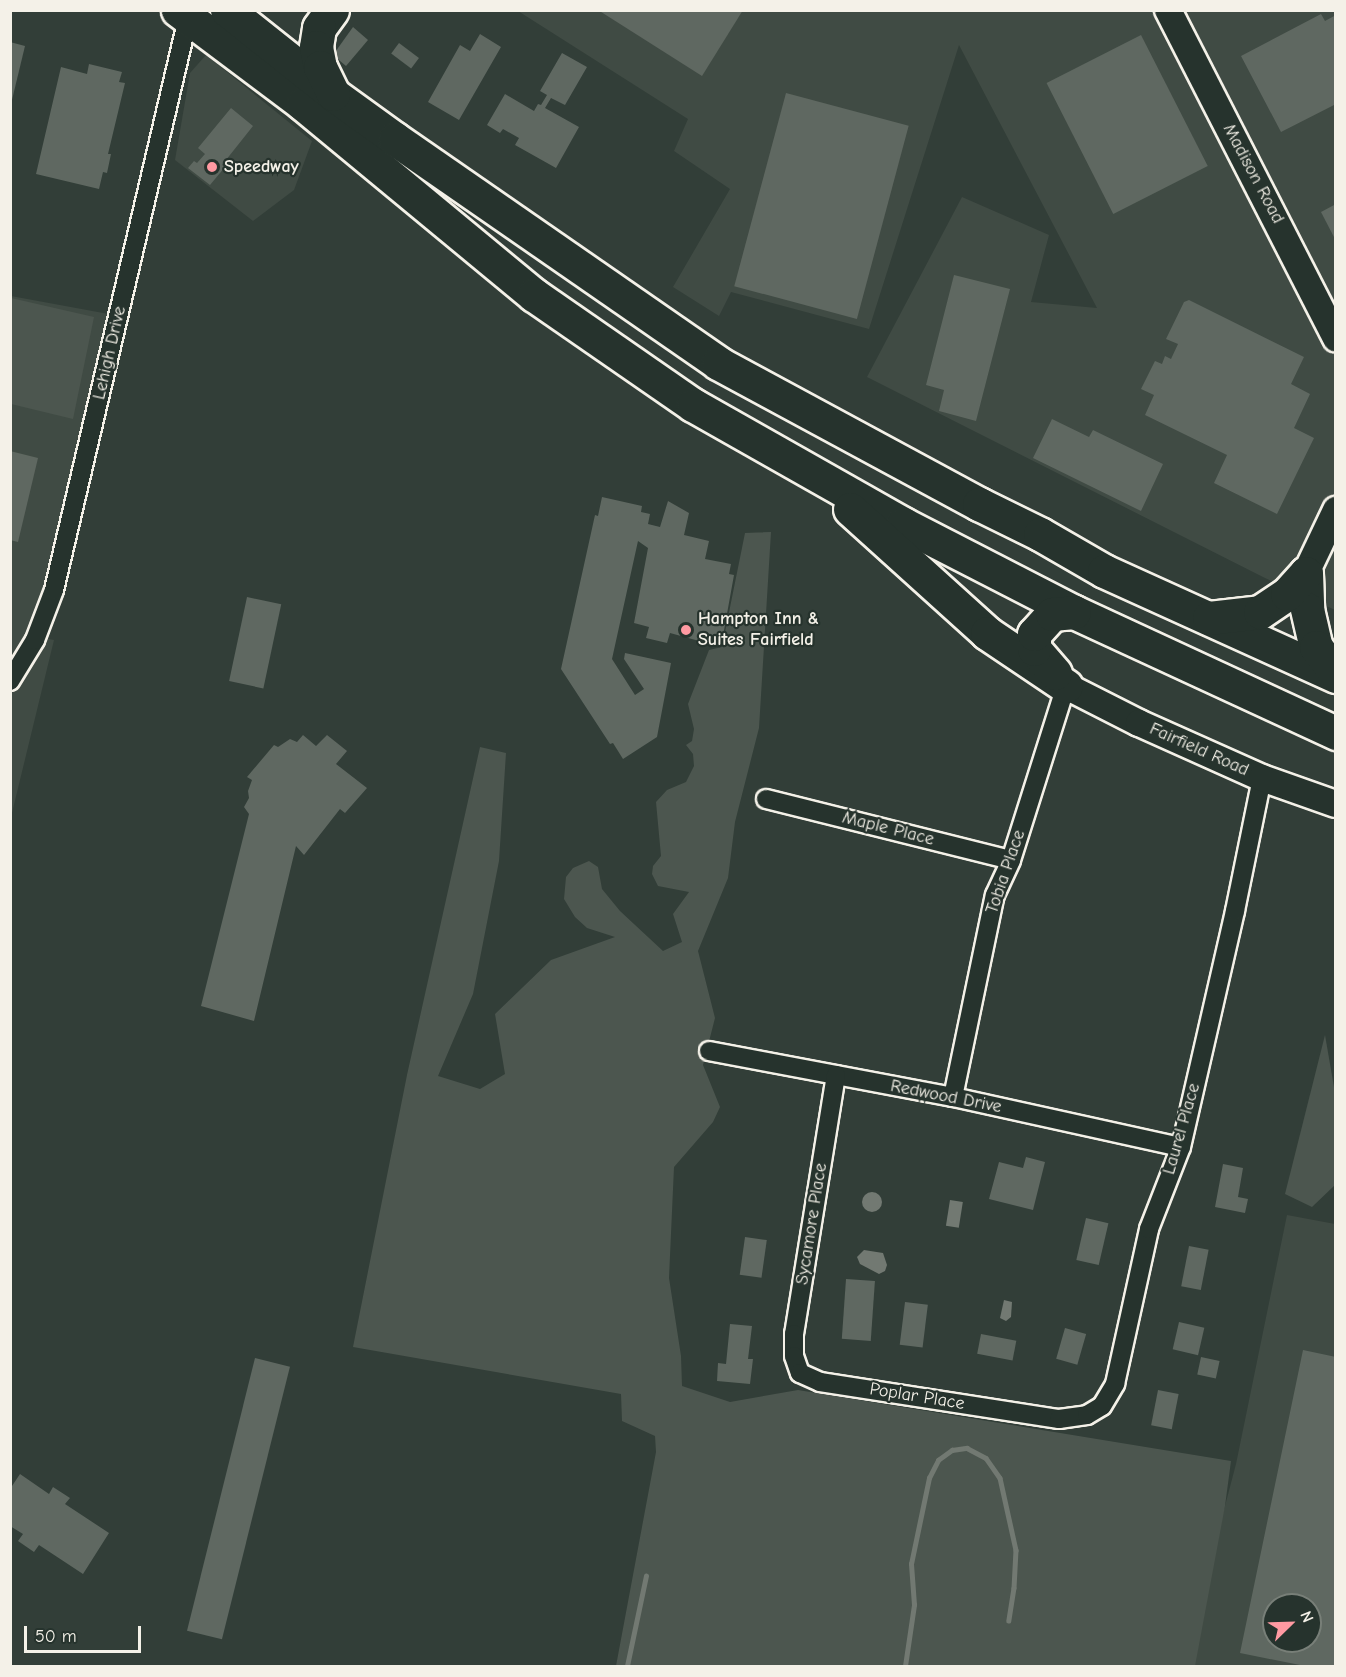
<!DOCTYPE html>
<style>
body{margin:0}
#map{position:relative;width:1346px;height:1677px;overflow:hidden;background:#323e38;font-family:"Comic Neue",sans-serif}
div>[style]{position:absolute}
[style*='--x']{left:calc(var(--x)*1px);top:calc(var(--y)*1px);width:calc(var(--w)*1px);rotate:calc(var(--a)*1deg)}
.built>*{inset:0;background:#404b44}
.green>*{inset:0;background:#4c564f}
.water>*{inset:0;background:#727972;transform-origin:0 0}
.round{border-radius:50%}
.stream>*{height:4.5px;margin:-2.25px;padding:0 2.25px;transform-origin:2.25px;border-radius:2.25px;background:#727972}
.building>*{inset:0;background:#5f6861;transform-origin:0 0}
.roads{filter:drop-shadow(2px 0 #f4f1e8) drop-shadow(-2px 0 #f4f1e8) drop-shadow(0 2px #f4f1e8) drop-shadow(0 -2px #f4f1e8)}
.street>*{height:18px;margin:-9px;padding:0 9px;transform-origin:9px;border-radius:9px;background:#26332d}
.secondary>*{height:26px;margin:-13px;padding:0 13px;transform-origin:13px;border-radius:13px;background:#26332d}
.highway>*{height:33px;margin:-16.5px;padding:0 16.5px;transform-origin:16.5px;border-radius:16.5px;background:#26332d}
.dots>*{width:16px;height:16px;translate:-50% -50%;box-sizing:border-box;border:3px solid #26332d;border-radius:50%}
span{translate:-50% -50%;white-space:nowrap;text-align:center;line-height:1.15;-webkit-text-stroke:4.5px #26332d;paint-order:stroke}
.poi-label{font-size:18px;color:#f4f1e8;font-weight:700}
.left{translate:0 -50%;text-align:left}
.street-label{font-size:18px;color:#f4f1e8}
.frame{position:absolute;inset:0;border:12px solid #f4f1e8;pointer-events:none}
.north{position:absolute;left:1262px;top:1593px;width:60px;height:60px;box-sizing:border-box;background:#26332d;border:2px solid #787f78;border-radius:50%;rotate:67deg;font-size:16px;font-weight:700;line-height:24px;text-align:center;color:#f4f1e8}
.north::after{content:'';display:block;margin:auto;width:21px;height:27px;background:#ff9aa2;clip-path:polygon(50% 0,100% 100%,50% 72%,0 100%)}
.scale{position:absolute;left:24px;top:1626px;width:117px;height:27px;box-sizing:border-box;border:3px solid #f4f1e8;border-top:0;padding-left:8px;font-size:18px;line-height:21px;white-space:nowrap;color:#f4f1e8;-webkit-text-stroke:4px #26332d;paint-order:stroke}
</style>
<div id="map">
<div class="built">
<i style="clip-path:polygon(518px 11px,1335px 11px,1335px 610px,1263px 577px,867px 377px,962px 197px,1049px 235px,1031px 302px,1097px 308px,959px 45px,869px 329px,731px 292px,719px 316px,673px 287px,730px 189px,674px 151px,688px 119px)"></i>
<i style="clip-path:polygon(206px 55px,312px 141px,294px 190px,253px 221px,175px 160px,190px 73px)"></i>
<i style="clip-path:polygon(11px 296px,114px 315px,33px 636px,54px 640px,11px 817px)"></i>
<i style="clip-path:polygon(evenodd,1287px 1215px,1335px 1224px,1335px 1666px,1183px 1666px,1236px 1464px,1287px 1215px,1274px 1605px,1310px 1605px,1310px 1641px,1274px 1641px,1274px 1605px)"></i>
</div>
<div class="green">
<i style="clip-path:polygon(11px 298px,94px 317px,73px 419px,11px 404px)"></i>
<i style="clip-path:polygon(771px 532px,759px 728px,735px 822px,728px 878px,698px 951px,715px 1018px,703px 1065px,720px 1107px,713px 1122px,674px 1167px,669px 1278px,681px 1356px,682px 1386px,730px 1402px,798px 1390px,1231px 1461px,1225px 1506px,1195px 1666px,616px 1666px,656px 1452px,655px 1436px,622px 1421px,621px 1394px,353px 1347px,407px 1075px,480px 747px,506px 753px,499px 861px,473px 994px,438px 1076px,480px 1089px,505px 1074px,495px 1014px,551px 960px,615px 937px,587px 928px,575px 917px,564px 899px,566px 877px,573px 868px,589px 861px,598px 867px,602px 889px,620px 911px,663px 951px,682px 942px,673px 914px,689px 892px,658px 886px,652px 874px,653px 866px,661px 856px,656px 802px,667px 790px,686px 782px,694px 766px,693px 754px,686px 745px,692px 741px,694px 729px,688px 704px,709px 650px,722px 647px,745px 533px)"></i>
<i style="clip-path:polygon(1325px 1035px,1335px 1093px,1335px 1185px,1312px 1207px,1285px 1194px)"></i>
</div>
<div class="water">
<i class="round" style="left:862px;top:1192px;width:20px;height:20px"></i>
<i style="left:950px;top:1200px;width:13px;height:26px;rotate:9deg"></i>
<i style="clip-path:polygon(864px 1250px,883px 1253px,887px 1265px,885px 1271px,879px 1274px,860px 1264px,857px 1257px)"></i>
<i style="clip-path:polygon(1004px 1300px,1012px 1302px,1011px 1317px,1006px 1321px,1000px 1318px)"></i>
</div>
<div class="stream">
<i style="--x:627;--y:1666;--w:92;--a:-78.1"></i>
<i style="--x:905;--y:1666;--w:62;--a:-81.6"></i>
<i style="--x:914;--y:1605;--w:41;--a:-94.2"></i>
<i style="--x:911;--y:1564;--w:88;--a:-78.2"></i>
<i style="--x:929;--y:1478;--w:20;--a:-63"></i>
<i style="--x:938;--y:1460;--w:17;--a:-36"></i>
<i style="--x:952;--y:1450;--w:15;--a:-8"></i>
<i style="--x:967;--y:1448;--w:21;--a:28"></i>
<i style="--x:986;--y:1458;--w:24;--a:55"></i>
<i style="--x:1000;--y:1478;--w:74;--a:77.5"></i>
<i style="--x:1016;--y:1550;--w:38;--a:93"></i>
<i style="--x:1014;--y:1588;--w:33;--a:99"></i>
</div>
<div class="building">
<i style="clip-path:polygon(598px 10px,743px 10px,702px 76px)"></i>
<i style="clip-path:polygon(1321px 14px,1325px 21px,1336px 15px,1336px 104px,1281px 132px,1241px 56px)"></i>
<i style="clip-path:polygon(353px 27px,368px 40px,346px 66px,333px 55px)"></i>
<i style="clip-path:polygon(480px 34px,501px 47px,459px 120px,428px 102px,460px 45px,470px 51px)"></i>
<i style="left:1141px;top:35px;width:147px;height:106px;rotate:63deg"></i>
<i style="clip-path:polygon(10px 42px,25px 46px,11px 104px,10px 104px)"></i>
<i style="left:399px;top:43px;width:25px;height:13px;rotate:37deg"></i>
<i style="clip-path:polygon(562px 53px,587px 67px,565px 105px,551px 98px,545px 108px,579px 127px,556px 168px,515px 145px,519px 138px,503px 129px,500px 133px,487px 125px,505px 94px,534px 111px,538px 104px,541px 105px,547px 95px,540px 91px)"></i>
<i style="clip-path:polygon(89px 64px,122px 72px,119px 82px,125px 83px,108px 154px,111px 154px,107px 173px,103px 172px,99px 189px,36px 174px,61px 67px,87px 74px)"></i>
<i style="left:786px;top:93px;width:127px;height:200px;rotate:15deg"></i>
<i style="clip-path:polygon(231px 108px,253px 126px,222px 165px,225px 167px,210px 185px,188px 168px,194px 161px,197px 163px,205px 154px,198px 148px)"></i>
<i style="clip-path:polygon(1336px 204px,1336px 241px,1321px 212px)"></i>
<i style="clip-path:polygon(954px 275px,1010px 289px,976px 421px,939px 411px,944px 390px,926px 385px)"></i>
<i style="clip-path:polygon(1189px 300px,1304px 357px,1291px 384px,1310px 394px,1294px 428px,1314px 438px,1277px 514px,1214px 483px,1227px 455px,1145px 415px,1154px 395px,1141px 389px,1155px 361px,1162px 364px,1165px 356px,1171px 359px,1178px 344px,1166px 339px,1184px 302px)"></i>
<i style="clip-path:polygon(1052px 419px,1089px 437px,1093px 430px,1163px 464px,1141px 511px,1033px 458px)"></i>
<i style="clip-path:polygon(10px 451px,38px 458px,18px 542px,10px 540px)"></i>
<i style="clip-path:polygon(602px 497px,642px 506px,641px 512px,650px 514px,648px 524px,660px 527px,668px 501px,689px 513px,684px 535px,709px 541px,705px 559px,731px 564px,729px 574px,734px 575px,721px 647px,670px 633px,667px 643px,646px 638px,649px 627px,634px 623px,648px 548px,638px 541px,612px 659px,635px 695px,644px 689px,624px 659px,625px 653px,671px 663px,657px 737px,623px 759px,613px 743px,610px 744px,561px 669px,595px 515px,598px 516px)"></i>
<i style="left:247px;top:597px;width:35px;height:86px;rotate:12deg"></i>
<i style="clip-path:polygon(303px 735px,316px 746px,327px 735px,347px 751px,336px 764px,367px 788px,345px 813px,340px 809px,304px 855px,296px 846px,254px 1021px,201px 1006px,249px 814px,244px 807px,249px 798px,248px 791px,252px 780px,247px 777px,274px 745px,278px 747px,290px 739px,297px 742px)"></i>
<i style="clip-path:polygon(1026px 1157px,1045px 1162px,1033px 1210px,989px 1199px,999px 1162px,1023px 1168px)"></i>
<i style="clip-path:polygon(1223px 1164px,1243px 1168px,1238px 1197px,1248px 1199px,1245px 1213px,1215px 1207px)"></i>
<i style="left:1086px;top:1218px;width:23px;height:43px;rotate:13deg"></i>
<i style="left:745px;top:1237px;width:22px;height:38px;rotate:8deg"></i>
<i style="left:1189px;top:1246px;width:20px;height:41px;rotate:11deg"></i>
<i style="left:846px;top:1279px;width:29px;height:60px;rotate:4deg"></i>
<i style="left:905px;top:1302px;width:23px;height:43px;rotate:7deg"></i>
<i style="left:1179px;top:1322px;width:26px;height:28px;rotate:13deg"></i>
<i style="clip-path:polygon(730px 1324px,752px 1326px,748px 1359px,753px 1359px,750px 1384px,717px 1381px,718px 1363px,726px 1364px)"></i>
<i style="left:1065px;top:1328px;width:22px;height:32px;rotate:16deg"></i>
<i style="left:981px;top:1334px;width:36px;height:20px;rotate:11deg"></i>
<i style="clip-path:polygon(evenodd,1303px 1350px,1336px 1357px,1336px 1666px,1305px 1666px,1240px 1653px,1303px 1350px,1274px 1605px,1310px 1605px,1310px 1641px,1274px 1641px,1274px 1605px)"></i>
<i style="left:1201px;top:1357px;width:19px;height:18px;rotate:12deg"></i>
<i style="left:255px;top:1358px;width:36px;height:281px;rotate:14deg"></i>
<i style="left:1158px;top:1390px;width:21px;height:36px;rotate:11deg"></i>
<i style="clip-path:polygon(20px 1474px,49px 1494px,53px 1487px,70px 1498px,65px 1504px,109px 1533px,83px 1574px,39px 1545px,34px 1552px,18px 1541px,23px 1534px,10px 1526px,10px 1489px)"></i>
</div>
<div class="roads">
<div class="street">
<i style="--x:10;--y:681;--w:48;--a:-58.6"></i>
<i style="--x:35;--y:640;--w:53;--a:-69.2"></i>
<i style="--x:54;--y:590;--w:587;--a:-76.82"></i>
<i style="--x:766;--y:799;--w:252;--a:14"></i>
<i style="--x:709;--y:1051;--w:248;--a:10.7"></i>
<i style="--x:953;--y:1097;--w:233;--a:12.4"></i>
<i style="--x:836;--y:1075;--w:262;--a:99.2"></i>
<i style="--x:794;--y:1334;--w:22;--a:90"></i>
<i style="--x:794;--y:1356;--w:18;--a:71"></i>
<i style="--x:800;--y:1373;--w:22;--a:24"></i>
<i style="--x:820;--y:1382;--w:242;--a:8.8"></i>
<i style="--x:1059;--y:1419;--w:28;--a:-8"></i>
<i style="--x:1087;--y:1415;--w:17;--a:-31"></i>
<i style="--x:1102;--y:1406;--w:26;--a:-59"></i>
<i style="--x:1115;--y:1384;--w:159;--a:-77.6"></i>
<i style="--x:1149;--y:1229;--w:88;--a:-68.7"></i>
<i style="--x:1181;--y:1147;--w:242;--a:-77.1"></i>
<i style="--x:1235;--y:911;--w:136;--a:-78.5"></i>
<i style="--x:953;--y:1097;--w:206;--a:-78.3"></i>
<i style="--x:995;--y:895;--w:38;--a:-65"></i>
<i style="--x:1011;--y:860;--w:182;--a:-72.5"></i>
</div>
<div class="secondary">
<i style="--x:1168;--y:10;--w:369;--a:62.9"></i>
<i style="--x:1306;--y:573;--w:70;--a:-64.5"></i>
<i style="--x:1066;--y:686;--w:82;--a:26.9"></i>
<i style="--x:1139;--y:723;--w:135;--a:24.1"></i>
<i style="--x:1262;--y:778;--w:78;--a:19.4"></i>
</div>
<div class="highway">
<i style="--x:178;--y:10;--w:156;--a:36.9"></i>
<i style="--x:303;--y:104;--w:300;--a:39.6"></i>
<i style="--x:534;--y:295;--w:193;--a:34.7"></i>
<i style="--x:693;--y:405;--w:241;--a:29.5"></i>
<i style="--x:903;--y:524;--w:192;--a:27.2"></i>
<i style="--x:1074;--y:612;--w:289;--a:24.8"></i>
<i style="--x:227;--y:10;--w:137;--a:38.5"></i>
<i style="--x:334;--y:95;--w:75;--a:35.8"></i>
<i style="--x:395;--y:139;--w:393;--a:34.7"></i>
<i style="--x:718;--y:363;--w:297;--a:28.4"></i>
<i style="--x:979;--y:504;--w:68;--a:26.2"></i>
<i style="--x:1040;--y:534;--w:74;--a:30"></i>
<i style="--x:1104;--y:571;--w:255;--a:24.4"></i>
<i style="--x:332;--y:10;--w:22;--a:126"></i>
<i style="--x:319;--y:28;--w:19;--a:99"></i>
<i style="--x:316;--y:47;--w:20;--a:79"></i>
<i style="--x:320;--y:67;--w:30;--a:64"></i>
<i style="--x:850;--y:509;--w:185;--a:42.1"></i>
<i style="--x:987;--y:633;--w:95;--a:33.9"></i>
<i style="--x:1306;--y:573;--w:36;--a:88"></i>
<i style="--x:1307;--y:609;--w:39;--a:77"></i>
<i style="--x:1316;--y:647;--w:34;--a:53"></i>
<i style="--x:1209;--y:618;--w:51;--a:-6.7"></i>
<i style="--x:1260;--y:612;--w:32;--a:-34"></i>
<i style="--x:1287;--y:594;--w:28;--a:-48"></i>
<i style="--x:1055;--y:673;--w:32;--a:-131"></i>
<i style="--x:1034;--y:649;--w:15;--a:-90"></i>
<i style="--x:1034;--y:634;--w:27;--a:-48"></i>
<i style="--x:1052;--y:614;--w:22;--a:-5"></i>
</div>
</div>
<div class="dots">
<i style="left:212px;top:167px;background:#ff9aa2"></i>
<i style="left:686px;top:630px;background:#ff9aa2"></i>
</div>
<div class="poi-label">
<span class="left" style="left:224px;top:167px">Speedway</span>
<span class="left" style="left:698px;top:630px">Hampton Inn &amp;<br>Suites Fairfield</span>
</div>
<div class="street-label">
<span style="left:1253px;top:174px;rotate:62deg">Madison Road</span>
<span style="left:110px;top:353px;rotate:-77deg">Lehigh Drive</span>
<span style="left:1199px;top:750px;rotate:24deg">Fairfield Road</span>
<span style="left:888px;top:829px;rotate:14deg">Maple Place</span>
<span style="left:1006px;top:872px;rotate:-71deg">Tobia Place</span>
<span style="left:946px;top:1097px;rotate:11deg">Redwood Drive</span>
<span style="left:1182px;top:1129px;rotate:-74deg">Laurel Place</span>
<span style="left:812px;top:1224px;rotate:-81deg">Sycamore Place</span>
<span style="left:917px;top:1397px;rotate:9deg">Poplar Place</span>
</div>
<div class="frame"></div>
<div class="north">N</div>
<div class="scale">50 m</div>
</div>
